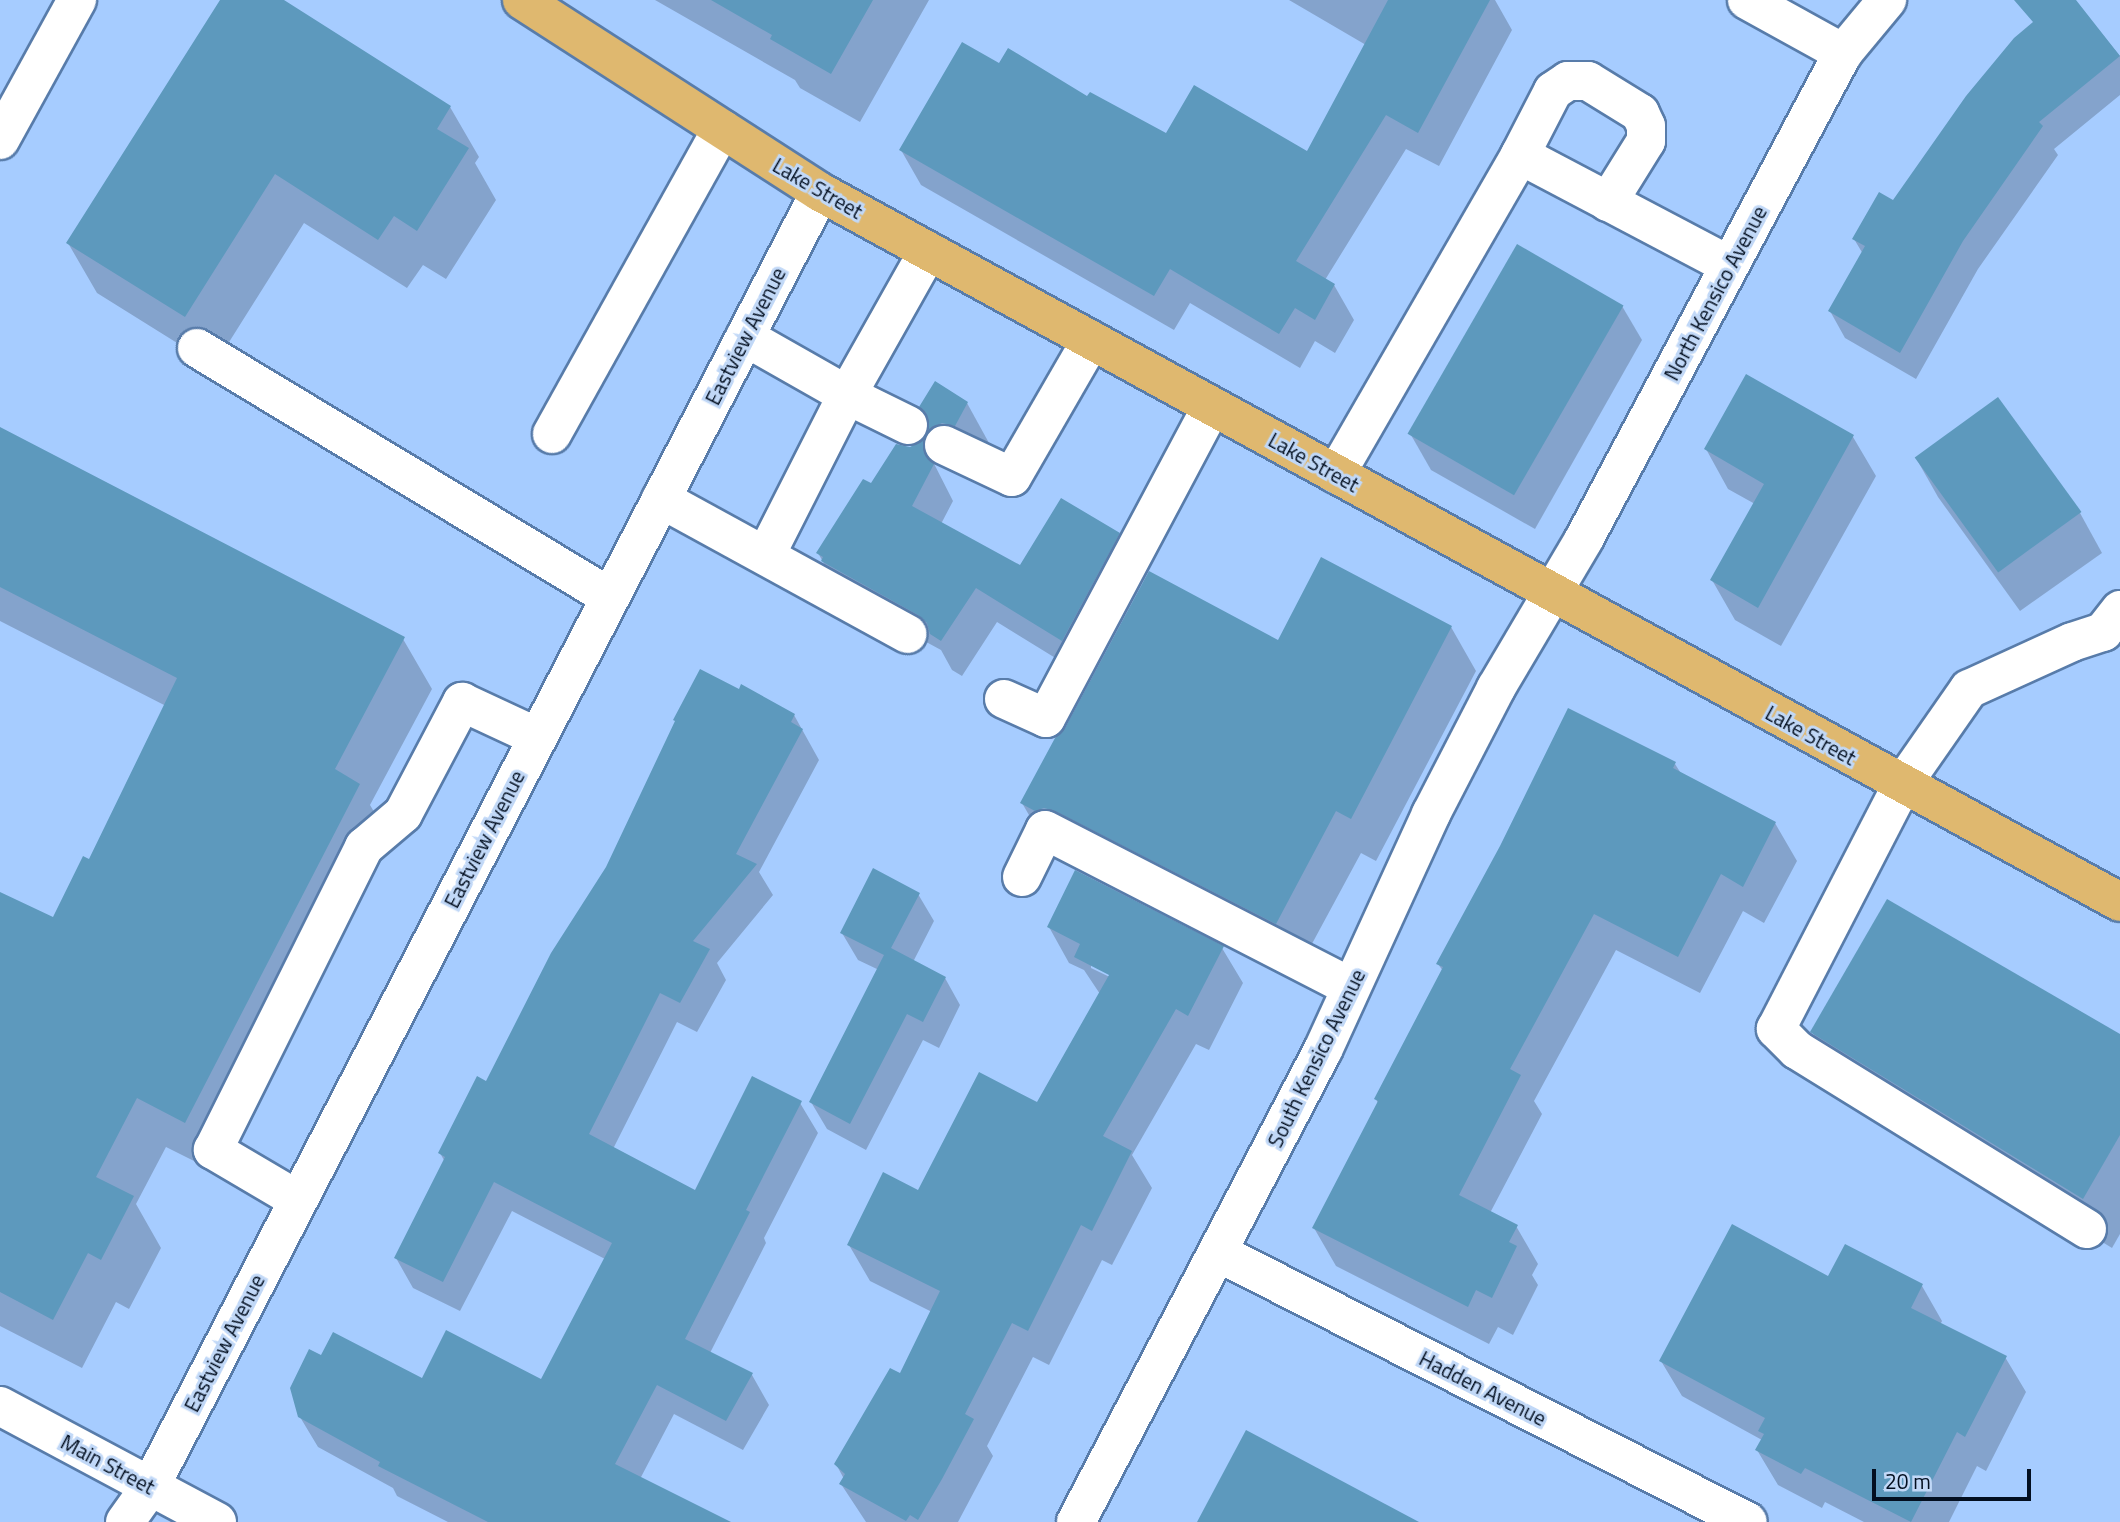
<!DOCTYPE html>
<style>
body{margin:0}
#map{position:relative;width:2120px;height:1522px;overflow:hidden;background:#a6ccff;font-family:"Titillium Web",sans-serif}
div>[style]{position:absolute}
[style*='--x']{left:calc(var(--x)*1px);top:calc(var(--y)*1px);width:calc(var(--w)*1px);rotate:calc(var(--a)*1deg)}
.shadow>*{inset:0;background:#0003}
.building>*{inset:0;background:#5d99bd;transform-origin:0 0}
.roads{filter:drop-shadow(2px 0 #587caa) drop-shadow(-2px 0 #587caa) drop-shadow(0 2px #587caa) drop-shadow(0 -2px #587caa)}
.minor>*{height:38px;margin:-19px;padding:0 19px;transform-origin:19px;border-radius:19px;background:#fff}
.major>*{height:38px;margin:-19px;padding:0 19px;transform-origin:19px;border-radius:19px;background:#dfb86f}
span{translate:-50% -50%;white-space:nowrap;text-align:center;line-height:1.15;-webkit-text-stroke:6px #c1d8f7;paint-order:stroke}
.street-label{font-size:21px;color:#030f20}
.scale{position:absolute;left:1872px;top:1469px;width:159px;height:32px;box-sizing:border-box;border:4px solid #030f20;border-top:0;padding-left:9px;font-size:21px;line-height:24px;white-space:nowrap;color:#030f20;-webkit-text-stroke:5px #c1d8f7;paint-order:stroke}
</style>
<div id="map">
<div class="shadow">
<i style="clip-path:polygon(222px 0,248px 0,450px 107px,479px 157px,475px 163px,496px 200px,446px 279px,423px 265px,407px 288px,304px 223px,214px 366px,97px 293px,68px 243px)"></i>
<i style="clip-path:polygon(655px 0,929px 0,860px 122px,800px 88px,795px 80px)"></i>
<i style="clip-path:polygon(1289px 0,1495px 0,1512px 30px,1439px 166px,1406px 149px,1325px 280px,1334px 285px,1354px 320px,1335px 353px,1315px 341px,1300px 368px,1190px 303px,1174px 330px,921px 185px,901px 150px,1000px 65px,1088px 98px,1166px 135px,1308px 153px,1366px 45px)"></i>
<i style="clip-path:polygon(2060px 0,2074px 0,2120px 56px,2120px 95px,2054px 149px,2058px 155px,1978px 269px,1916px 379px,1845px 338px,1830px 311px,1863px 254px,1854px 239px,1894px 203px)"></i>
<i style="clip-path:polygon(1622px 306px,1642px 340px,1535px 529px,1431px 470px,1411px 435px)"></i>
<i style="clip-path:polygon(1997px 399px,2080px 513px,2102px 553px,2020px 611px,1938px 497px,1916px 458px)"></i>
<i style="clip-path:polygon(967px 403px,989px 443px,977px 465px,953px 469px,921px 407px)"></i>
<i style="clip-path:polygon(0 429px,403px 639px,432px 689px,370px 805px,388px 835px,214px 1171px,166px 1147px,136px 1204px,161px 1248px,129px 1309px,116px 1302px,82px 1368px,0 1326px,0 903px,54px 919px,90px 861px,166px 706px,0 621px)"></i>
<i style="clip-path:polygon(1853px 437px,1876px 476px,1781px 646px,1735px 620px,1712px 580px,1755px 504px,1728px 489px,1706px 449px)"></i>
<i style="clip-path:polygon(923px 442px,953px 501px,941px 524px,1020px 568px,1118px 534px,1139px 570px,1083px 675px,997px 622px,962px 676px,952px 670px,941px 650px,843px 597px,818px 553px,871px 486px,910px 449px)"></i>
<i style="clip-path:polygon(1451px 627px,1476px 671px,1376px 861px,1361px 853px,1300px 966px,1047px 846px,1022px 803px,1067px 729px,1279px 643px)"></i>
<i style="clip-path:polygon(794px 715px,819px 760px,759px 872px,773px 895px,717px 963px,726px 980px,697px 1032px,677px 1022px,613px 1149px,696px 1192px,800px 1103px,818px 1133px,764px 1238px,766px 1243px,710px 1353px,752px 1375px,769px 1405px,743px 1450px,674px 1414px,640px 1479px,727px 1522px,448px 1522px,397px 1496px,393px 1488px,318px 1447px,300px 1417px,322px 1357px,423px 1380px,542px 1381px,605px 1259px,512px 1211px,460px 1311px,413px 1288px,396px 1258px,445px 1162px,440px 1153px,487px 1083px)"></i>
<i style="clip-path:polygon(1675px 764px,1682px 775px,1775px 823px,1797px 861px,1764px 923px,1743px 911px,1700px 993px,1616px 950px,1534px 1101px,1542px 1114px,1490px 1213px,1516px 1226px,1538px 1264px,1532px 1275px,1538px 1285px,1513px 1335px,1498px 1327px,1489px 1344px,1336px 1266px,1314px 1228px,1378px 1103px,1376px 1099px,1443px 971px,1438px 964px)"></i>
<i style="clip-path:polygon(918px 894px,934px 921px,913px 962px,945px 978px,960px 1005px,939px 1048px,923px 1040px,866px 1150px,827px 1129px,811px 1102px,879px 970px,858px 960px,842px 933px)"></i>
<i style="clip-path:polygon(evenodd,1049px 927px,1222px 948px,1243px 983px,1209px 1050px,1196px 1044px,1132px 1155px,1152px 1188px,1112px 1265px,1102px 1260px,1049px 1365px,1033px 1357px,987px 1446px,993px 1456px,958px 1522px,866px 1522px,841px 1484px,844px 1479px,836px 1464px,901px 1376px,932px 1312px,870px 1281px,849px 1245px,1037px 1104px,1100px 994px,1084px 970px,1069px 963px,1049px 927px,1091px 964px,1117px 977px,1116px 980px,1091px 968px,1091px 964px)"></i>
<i style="clip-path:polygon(1812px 1032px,2120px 1036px,2120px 1234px,2112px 1248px,1841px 1082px)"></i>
<i style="clip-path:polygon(1829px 1278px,1922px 1286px,1942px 1321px,1940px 1325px,2005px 1357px,2026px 1392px,1986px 1471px,1977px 1466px,1949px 1522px,1864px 1522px,1825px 1502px,1822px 1508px,1778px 1485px,1757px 1450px,1762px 1440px,1682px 1396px,1661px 1361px)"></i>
</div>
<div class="building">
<i style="clip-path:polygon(220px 0,284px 0,451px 106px,437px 129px,469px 148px,417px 231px,394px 216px,378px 240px,275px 174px,185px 317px,66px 243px)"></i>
<i style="clip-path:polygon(711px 0,873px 0,831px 74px,770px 39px,772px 35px)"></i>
<i style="clip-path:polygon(1388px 0,1490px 0,1418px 133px,1386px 115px,1296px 261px,1335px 284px,1315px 320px,1295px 308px,1279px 334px,1170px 269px,1154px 296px,899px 150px,962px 42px,999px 63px,1008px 48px,1087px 96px,1090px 92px,1166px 133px,1194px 85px,1307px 151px)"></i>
<i style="clip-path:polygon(2014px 0,2076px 0,2120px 56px,2039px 122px,2043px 126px,1963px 241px,1900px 353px,1828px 311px,1865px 246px,1852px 239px,1879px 192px,1893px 200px,1966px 96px,2014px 38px,2033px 22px)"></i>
<i style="left:1517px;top:244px;width:123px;height:219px;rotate:30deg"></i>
<i style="clip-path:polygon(1746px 374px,1854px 435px,1758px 608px,1710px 580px,1764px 484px,1704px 449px)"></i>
<i style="clip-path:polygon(935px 381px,968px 402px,955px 426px,942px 423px,929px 430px,926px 413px,919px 407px)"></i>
<i style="left:1998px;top:397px;width:142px;height:103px;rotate:54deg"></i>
<i style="clip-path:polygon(0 427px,405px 637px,335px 769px,360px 784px,185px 1123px,137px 1098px,96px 1177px,134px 1196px,101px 1260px,88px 1253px,53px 1320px,0 1292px,0 892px,53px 917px,83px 856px,89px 859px,177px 678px,0 587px)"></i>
<i style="clip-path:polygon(923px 440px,926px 457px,934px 464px,912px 506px,1020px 565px,1061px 498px,1120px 533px,1062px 641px,976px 588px,941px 641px,930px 634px,927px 623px,918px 615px,821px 561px,823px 557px,816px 553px,863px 479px,871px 483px,896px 444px,910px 447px)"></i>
<i style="clip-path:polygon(1321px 557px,1452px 626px,1351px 819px,1336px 811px,1276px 924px,1055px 811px,1044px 808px,1035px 811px,1020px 803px,1055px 738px,1065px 728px,1149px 571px,1278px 640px)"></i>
<i style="clip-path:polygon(700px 669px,739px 689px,741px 684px,795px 714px,791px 722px,803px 729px,736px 854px,757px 864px,693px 941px,710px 949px,680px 1003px,660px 993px,589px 1134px,695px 1190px,752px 1076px,802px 1101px,746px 1210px,750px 1212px,685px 1339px,753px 1373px,726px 1421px,657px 1385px,615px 1464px,731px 1522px,488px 1522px,378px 1466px,380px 1462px,298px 1417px,290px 1388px,309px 1349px,321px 1355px,333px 1332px,422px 1378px,446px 1330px,541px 1379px,612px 1243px,494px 1182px,443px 1282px,394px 1258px,445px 1157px,438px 1153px,477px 1076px,486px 1081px,551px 953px,606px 867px,675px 721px,673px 720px)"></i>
<i style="clip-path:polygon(1568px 708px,1676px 762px,1673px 768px,1776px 822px,1743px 887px,1721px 874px,1678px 957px,1594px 914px,1510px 1069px,1521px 1075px,1459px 1195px,1518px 1225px,1509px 1242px,1517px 1246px,1492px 1298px,1476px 1290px,1468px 1307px,1312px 1228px,1378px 1101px,1374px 1099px,1443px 967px,1436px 964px,1500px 846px)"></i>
<i style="clip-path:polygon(873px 868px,920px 893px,891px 948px,946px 977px,923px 1022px,907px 1014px,850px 1124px,809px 1102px,884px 955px,840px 933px)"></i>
<i style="clip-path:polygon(1075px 870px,1224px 946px,1188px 1016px,1176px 1009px,1103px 1136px,1132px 1151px,1092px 1231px,1081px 1225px,1028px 1331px,1012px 1323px,965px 1414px,974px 1419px,942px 1479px,918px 1520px,910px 1515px,906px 1521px,839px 1484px,845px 1474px,834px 1464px,890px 1368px,900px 1373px,940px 1291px,847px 1245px,883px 1172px,918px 1190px,979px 1072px,1037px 1102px,1109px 975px,1074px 957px,1080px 944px,1047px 927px)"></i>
<i style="clip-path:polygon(1887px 899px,2120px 1034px,2120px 1135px,2083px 1199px,1810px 1032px)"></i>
<i style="clip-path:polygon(1732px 1224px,1828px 1276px,1845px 1244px,1923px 1284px,1911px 1308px,2007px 1356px,1965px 1437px,1957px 1432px,1911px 1522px,1805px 1468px,1801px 1474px,1755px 1450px,1764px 1434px,1758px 1431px,1765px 1418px,1659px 1361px)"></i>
<i style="clip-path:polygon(1246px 1430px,1419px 1522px,1197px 1522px)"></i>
</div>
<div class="roads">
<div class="minor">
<i style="--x:1747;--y:0;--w:110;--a:28.9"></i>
<i style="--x:0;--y:140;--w:160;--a:-61.2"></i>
<i style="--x:1520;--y:155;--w:236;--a:27.8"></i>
<i style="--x:745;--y:337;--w:117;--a:29.6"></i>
<i style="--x:847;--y:395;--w:179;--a:116.9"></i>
<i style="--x:197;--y:348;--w:482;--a:31.1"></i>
<i style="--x:908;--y:425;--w:68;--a:-153.8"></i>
<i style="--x:847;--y:395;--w:165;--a:-60.6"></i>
<i style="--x:552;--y:434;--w:349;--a:-60.9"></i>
<i style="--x:944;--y:445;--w:75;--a:25.2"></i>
<i style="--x:1012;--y:477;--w:158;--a:-60"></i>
<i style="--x:1336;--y:474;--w:368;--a:-60"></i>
<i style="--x:1520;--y:155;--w:72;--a:-62.7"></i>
<i style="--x:1553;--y:91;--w:18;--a:-34"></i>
<i style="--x:1568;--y:81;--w:20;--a:0"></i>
<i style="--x:1588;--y:81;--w:61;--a:31.6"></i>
<i style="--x:1640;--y:113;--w:14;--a:65"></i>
<i style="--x:1646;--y:126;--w:15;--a:90"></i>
<i style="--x:1646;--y:141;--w:72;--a:121.9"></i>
<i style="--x:661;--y:499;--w:281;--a:28.7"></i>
<i style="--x:1004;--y:699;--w:46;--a:24.3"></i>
<i style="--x:1046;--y:718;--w:353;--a:-62"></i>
<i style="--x:1022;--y:877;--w:52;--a:-63.9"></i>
<i style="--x:1045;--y:830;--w:344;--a:27.2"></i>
<i style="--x:298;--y:1200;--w:99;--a:-149.5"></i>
<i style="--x:213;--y:1150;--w:339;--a:-63.5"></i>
<i style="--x:364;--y:847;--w:51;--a:-40.2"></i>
<i style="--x:403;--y:814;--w:127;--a:-62.2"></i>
<i style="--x:462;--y:702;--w:83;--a:25"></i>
<i style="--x:2087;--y:1229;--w:341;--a:-148.3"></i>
<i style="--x:1797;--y:1050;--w:30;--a:-135"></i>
<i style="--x:1776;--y:1029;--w:275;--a:-62.7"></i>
<i style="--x:1902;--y:785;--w:117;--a:-55.1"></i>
<i style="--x:1969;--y:689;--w:113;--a:-24.5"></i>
<i style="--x:2072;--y:642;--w:33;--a:-18"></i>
<i style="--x:2103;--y:632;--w:28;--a:-52"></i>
<i style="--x:1219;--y:1253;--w:593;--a:26.95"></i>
<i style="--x:0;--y:1406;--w:246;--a:28.1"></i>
<i style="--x:125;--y:1522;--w:43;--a:-54.5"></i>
<i style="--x:150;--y:1487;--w:1458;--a:-62.64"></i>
<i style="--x:1076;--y:1522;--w:533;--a:-62.38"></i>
<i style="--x:1323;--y:1050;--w:260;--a:-65.4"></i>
<i style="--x:1431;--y:814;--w:142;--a:-62.7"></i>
<i style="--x:1496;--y:688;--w:173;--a:-59.4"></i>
<i style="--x:1584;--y:539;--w:551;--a:-61.95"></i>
<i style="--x:1843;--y:53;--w:69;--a:-50.3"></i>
</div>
<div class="major">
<i style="--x:522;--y:0;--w:354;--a:32.8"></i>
<i style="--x:820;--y:192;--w:1481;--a:28.64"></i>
</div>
</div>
<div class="street-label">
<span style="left:818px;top:188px;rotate:30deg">Lake Street</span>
<span style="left:1715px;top:293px;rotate:-62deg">North Kensico Avenue</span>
<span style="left:745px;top:336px;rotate:-63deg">Eastview Avenue</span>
<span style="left:1314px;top:462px;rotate:29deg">Lake Street</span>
<span style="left:1811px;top:735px;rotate:29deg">Lake Street</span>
<span style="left:484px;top:839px;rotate:-63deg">Eastview Avenue</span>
<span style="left:1316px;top:1058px;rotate:-64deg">South Kensico Avenue</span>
<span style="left:224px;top:1343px;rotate:-63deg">Eastview Avenue</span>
<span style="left:1483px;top:1388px;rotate:27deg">Hadden Avenue</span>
<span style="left:108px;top:1464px;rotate:28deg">Main Street</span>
</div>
<div class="scale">20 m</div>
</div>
